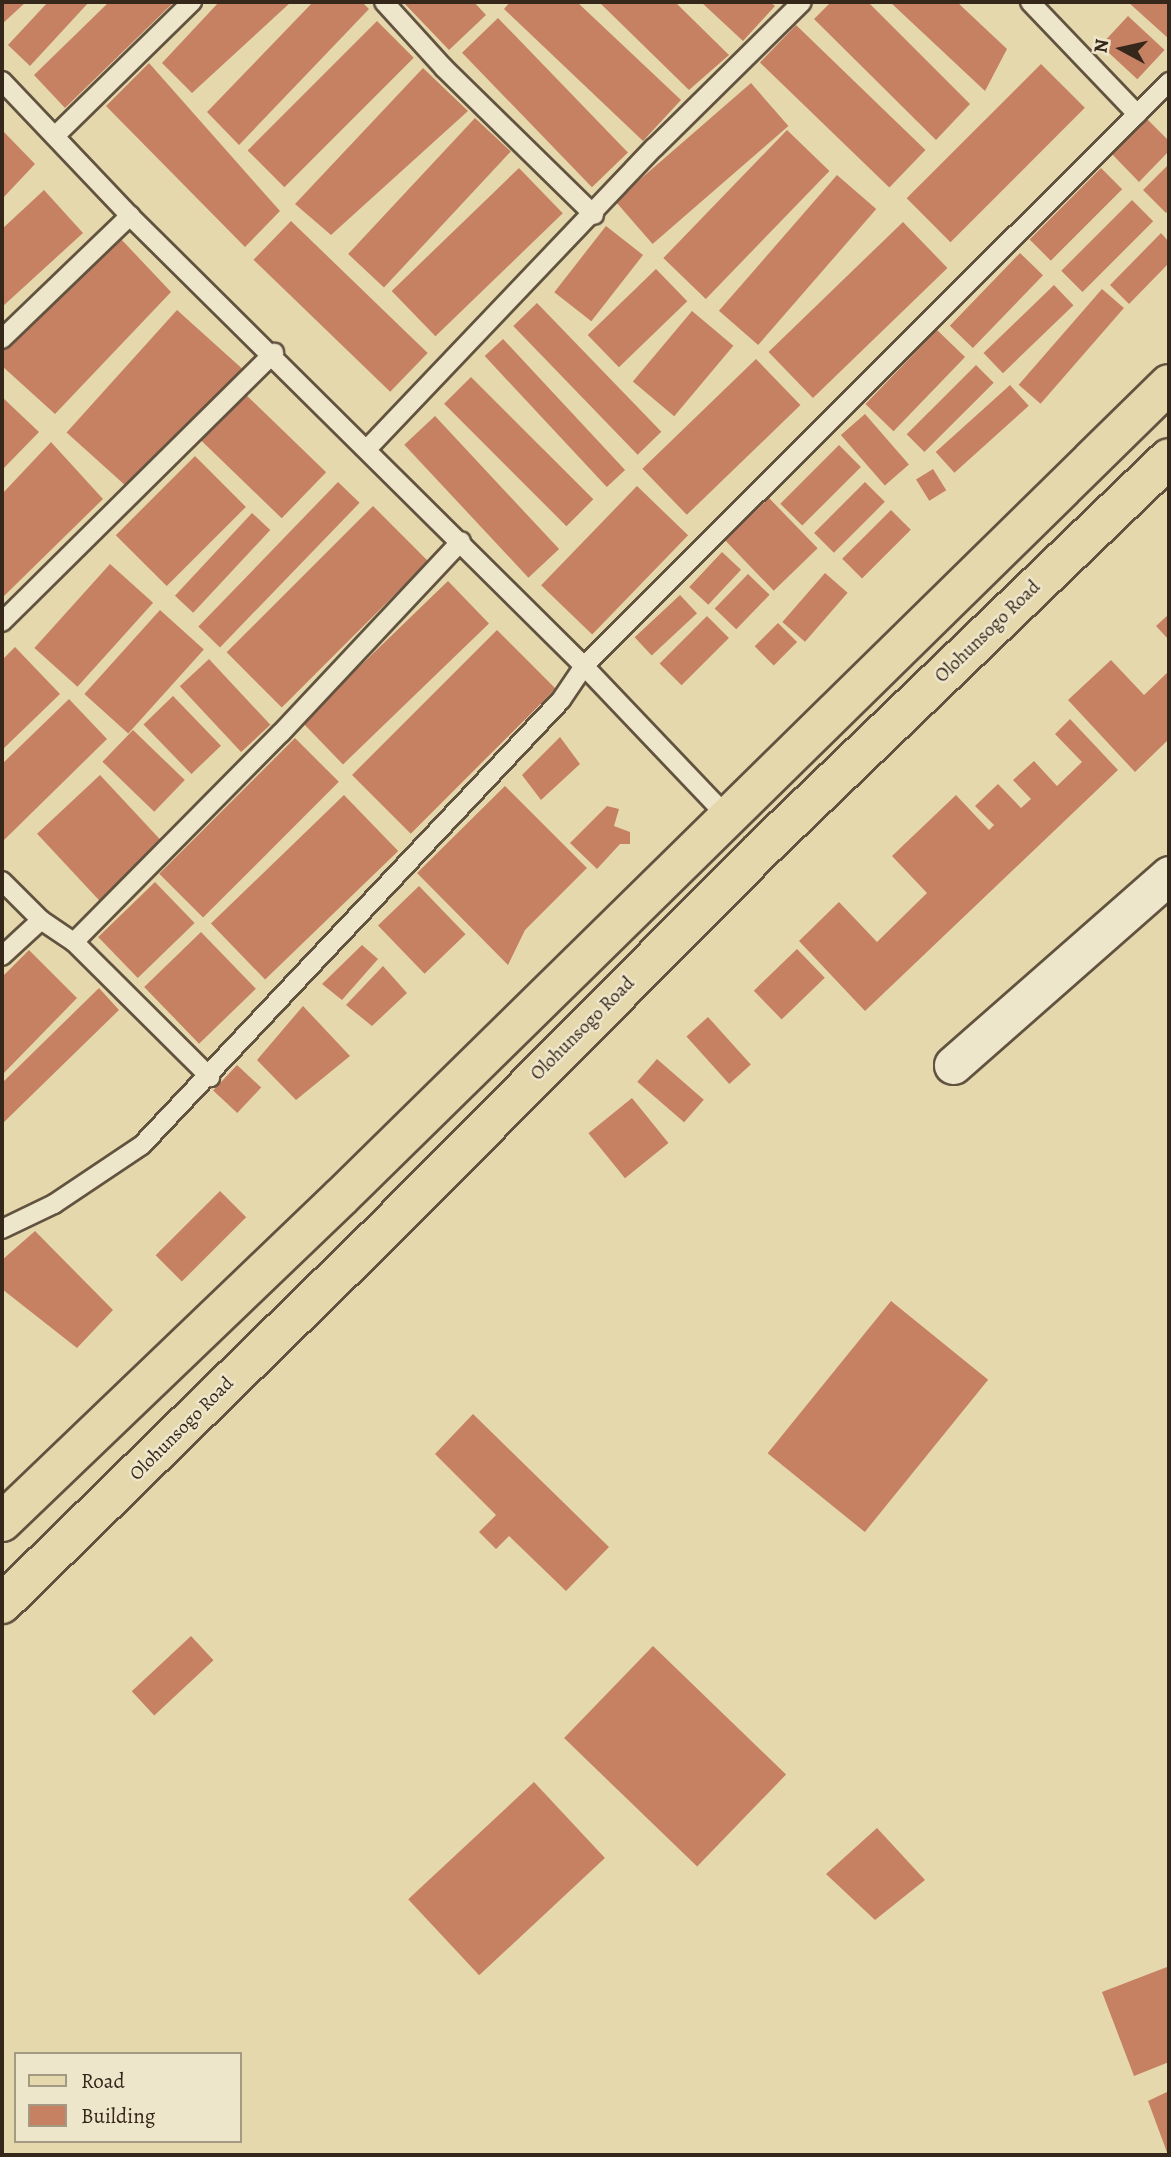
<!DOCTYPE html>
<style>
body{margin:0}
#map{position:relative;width:1171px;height:2157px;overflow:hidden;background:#e5d8ad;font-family:Alegreya,serif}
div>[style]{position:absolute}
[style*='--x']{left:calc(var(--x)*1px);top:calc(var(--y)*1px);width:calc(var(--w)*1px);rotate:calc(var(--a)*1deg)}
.building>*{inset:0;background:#c68163;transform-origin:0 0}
.roads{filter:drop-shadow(2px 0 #625340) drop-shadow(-2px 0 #625340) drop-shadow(0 2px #625340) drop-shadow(0 -2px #625340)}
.lane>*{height:18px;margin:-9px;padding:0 9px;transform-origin:9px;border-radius:9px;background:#eee6ca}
.street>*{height:37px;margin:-18.5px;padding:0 18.5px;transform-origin:18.5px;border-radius:18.5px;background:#eee6ca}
.primary>*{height:38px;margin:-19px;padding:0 19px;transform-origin:19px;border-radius:19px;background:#e5d8ad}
span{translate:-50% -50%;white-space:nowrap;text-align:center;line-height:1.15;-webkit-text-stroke:5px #eee6ca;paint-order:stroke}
.street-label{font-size:19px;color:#36271b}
.frame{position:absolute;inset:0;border:4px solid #36271b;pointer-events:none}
.legend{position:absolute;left:14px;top:2052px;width:228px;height:91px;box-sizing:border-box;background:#eee6ca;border:2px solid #a49a84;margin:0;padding:9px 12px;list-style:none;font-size:21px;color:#36271b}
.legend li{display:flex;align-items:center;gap:14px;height:35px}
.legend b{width:35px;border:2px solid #a49a84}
.north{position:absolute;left:1087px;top:14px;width:70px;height:70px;-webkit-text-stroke:5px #eee6ca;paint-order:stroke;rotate:278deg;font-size:19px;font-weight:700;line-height:28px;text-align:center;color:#36271b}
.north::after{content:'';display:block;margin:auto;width:24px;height:32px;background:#36271b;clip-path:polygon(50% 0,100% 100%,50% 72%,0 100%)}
</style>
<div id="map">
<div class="building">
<i style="clip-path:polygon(2px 2px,26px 2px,2px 24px)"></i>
<i style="clip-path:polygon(48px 2px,89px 2px,30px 66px,8px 45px)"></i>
<i style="clip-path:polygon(109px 2px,174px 2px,65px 108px,34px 75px)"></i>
<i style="clip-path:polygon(219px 2px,291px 2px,192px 93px,162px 63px)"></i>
<i style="clip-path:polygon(313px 2px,362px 2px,369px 9px,239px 145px,207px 112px)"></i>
<i style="clip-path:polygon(403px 2px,474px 2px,486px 15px,449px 50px)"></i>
<i style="clip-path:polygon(510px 2px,577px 2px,681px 100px,643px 141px,504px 9px)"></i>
<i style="clip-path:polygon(599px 2px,675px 2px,729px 55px,689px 90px)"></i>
<i style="clip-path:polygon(701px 2px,770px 2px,775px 6px,743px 41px)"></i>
<i style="clip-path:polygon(831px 2px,868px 2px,970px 104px,936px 140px,814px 19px)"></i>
<i style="clip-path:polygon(890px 2px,957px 2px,1007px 49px,985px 91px)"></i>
<i style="clip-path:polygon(1128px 2px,1169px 2px,1169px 39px)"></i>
<i style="left:1128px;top:16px;width:50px;height:40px;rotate:43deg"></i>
<i style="left:498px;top:18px;width:187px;height:50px;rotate:46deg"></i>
<i style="left:377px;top:21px;width:52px;height:183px;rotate:45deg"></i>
<i style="left:796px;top:25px;width:180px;height:52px;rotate:44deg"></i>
<i style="clip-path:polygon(149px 63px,280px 211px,245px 247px,106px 106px)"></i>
<i style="left:1041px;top:64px;width:62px;height:190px;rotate:45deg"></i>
<i style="clip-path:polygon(423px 68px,468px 111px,331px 235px,295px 204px)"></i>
<i style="left:751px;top:83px;width:57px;height:180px;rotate:49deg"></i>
<i style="clip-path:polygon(1145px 117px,1169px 141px,1169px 151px,1139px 182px,1110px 152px)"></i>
<i style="left:475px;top:118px;width:49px;height:186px;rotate:43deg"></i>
<i style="clip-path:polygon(2px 130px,35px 164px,2px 199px)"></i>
<i style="left:787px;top:130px;width:59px;height:178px;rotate:44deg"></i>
<i style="clip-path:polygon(1169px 164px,1169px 210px,1166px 213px,1143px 190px)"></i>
<i style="left:519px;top:168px;width:63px;height:177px;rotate:46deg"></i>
<i style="left:1101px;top:168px;width:30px;height:101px;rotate:45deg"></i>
<i style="left:837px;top:175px;width:52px;height:180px;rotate:41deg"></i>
<i style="clip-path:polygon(44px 190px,83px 233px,2px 307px,2px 229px)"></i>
<i style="left:1132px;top:200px;width:30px;height:100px;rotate:45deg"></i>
<i style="left:291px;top:221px;width:190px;height:54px;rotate:44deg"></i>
<i style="left:903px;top:222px;width:64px;height:187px;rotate:46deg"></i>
<i style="left:606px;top:226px;width:47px;height:84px;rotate:38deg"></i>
<i style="clip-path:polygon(1161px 233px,1169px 242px,1169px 263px,1129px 304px,1110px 285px)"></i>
<i style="clip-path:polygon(120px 238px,171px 292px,55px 414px,2px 366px,2px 352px)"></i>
<i style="left:1020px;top:253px;width:32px;height:101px;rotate:44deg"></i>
<i style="left:656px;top:269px;width:45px;height:95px;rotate:46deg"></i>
<i style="left:1054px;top:285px;width:28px;height:98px;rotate:46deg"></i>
<i style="left:1102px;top:289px;width:29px;height:127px;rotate:41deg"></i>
<i style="left:537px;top:303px;width:179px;height:33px;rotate:46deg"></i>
<i style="left:177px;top:310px;width:93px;height:165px;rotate:42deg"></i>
<i style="left:692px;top:311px;width:54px;height:92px;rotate:40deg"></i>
<i style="left:937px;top:330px;width:39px;height:103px;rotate:44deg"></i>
<i style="left:503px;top:339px;width:179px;height:25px;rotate:47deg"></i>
<i style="left:756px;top:359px;width:64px;height:158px;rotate:46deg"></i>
<i style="left:976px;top:365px;width:25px;height:98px;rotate:45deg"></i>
<i style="left:471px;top:377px;width:173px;height:38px;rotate:45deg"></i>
<i style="left:1010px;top:385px;width:28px;height:100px;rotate:48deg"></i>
<i style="left:242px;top:391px;width:117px;height:64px;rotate:44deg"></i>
<i style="clip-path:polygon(2px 397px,39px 432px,2px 470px)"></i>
<i style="left:865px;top:414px;width:67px;height:32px;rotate:49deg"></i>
<i style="left:435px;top:416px;width:182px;height:42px;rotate:47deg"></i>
<i style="clip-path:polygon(51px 442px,103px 499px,2px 598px,2px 494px)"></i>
<i style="left:839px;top:445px;width:31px;height:83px;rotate:45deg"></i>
<i style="left:195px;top:456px;width:72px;height:112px;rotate:45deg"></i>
<i style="left:933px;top:469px;width:25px;height:20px;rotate:58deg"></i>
<i style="left:338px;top:482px;width:30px;height:201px;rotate:44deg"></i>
<i style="left:865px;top:482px;width:28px;height:72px;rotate:45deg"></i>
<i style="left:637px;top:486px;width:71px;height:138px;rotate:44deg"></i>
<i style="left:769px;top:498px;width:70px;height:61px;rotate:46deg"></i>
<i style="left:373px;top:506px;width:78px;height:207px;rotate:45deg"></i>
<i style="left:891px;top:510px;width:28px;height:69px;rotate:45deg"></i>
<i style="left:252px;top:513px;width:25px;height:113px;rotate:43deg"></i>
<i style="left:722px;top:552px;width:26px;height:48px;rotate:43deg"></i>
<i style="left:110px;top:564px;width:58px;height:113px;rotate:42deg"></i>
<i style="left:825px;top:573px;width:30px;height:65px;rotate:41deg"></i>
<i style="left:748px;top:574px;width:30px;height:48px;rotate:44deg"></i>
<i style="left:448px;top:581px;width:59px;height:203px;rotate:46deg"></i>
<i style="left:680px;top:595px;width:25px;height:62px;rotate:47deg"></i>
<i style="left:160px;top:610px;width:59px;height:113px;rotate:42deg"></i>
<i style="clip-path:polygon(1169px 614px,1169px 640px,1156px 626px)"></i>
<i style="left:707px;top:616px;width:31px;height:67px;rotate:45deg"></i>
<i style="left:778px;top:623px;width:27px;height:33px;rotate:45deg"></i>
<i style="left:497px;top:630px;width:83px;height:205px;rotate:45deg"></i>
<i style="clip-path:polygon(15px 647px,60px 694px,2px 750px,2px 660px)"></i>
<i style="left:209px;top:659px;width:90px;height:40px;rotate:47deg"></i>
<i style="clip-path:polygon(1111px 660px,1144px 695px,1169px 671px,1169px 739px,1135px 772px,1068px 700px)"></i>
<i style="left:173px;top:696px;width:69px;height:41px;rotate:46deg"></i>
<i style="clip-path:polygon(69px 699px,107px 739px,2px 842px,2px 764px)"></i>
<i style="clip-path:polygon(1070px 719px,1118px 770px,865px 1011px,799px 941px,839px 902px,877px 942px,927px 893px,892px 856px,956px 795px,989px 830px,994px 825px,975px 806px,998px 784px,1021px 808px,1031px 799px,1013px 780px,1034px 761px,1057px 786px,1082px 762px,1055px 734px)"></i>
<i style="left:133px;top:730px;width:72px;height:44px;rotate:44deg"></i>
<i style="clip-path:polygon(560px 737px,580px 764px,541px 800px,522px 775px)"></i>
<i style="left:295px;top:738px;width:62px;height:192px;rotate:45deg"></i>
<i style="left:100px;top:775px;width:95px;height:86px;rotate:47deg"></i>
<i style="clip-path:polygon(505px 786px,587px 868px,525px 930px,508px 965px,417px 873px)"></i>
<i style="left:344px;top:795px;width:78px;height:185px;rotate:46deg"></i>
<i style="clip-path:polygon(607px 806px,619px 809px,614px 826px,630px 832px,630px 844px,620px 844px,597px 869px,570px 843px)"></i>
<i style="left:155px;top:882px;width:57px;height:79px;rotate:46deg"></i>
<i style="left:419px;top:886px;width:67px;height:57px;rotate:46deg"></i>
<i style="left:201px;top:932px;width:79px;height:79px;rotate:46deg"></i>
<i style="clip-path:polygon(362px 945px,378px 959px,342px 1000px,322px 984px)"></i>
<i style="left:797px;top:949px;width:40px;height:60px;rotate:46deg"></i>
<i style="clip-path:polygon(29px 950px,77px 998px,2px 1075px,2px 977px)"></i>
<i style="clip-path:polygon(383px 966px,407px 993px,372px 1026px,346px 1005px)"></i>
<i style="clip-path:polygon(99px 988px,119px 1010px,2px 1124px,2px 1083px)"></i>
<i style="clip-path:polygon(303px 1006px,350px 1056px,296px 1100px,257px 1060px)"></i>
<i style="left:708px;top:1017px;width:64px;height:29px;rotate:48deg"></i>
<i style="left:657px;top:1059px;width:62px;height:30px;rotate:41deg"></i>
<i style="left:237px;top:1065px;width:33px;height:35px;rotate:43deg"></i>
<i style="left:632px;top:1098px;width:58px;height:56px;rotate:51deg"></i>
<i style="left:220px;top:1191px;width:37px;height:91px;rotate:45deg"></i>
<i style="clip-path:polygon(35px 1231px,113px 1310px,77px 1348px,2px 1289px,2px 1260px)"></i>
<i style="left:891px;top:1301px;width:125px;height:196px;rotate:39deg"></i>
<i style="clip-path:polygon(473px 1414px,609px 1547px,566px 1591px,509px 1536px,496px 1549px,479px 1532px,496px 1515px,435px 1454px)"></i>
<i style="left:191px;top:1636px;width:33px;height:81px;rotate:47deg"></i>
<i style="left:653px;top:1646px;width:185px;height:128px;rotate:44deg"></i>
<i style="left:534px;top:1782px;width:104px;height:172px;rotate:47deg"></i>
<i style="clip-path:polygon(877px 1828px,925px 1880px,875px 1920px,826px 1874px)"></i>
<i style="clip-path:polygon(1167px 1967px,1169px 2062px,1134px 2076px,1102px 1992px)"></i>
<i style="clip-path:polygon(1169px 2091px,1169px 2155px,1168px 2155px,1148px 2101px)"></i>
</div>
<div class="roads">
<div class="lane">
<i style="--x:384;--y:2;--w:89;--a:47.7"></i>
<i style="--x:444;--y:68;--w:210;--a:44.4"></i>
<i style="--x:1030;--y:2;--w:155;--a:46.3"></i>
<i style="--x:2;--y:81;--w:186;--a:46.5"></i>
<i style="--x:130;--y:216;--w:639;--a:44.75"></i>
<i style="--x:584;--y:666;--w:207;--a:46.4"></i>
<i style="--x:55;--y:136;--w:192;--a:-44.4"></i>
<i style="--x:2;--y:339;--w:178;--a:-43.9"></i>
<i style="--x:367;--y:449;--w:417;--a:-46.4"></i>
<i style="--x:655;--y:147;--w:206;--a:-44.6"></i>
<i style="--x:2;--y:622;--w:383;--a:-44.7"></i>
<i style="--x:2;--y:881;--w:55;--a:45"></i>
<i style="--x:41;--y:920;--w:40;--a:34"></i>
<i style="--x:74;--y:942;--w:192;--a:44.8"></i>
<i style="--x:74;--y:942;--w:294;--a:-45.3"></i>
<i style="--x:281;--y:733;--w:263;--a:-46.8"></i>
<i style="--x:2;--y:956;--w:53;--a:-42.7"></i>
<i style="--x:2;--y:1229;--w:58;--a:-25.7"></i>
<i style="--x:54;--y:1204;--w:106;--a:-33.8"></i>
<i style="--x:142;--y:1145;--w:611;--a:-46.72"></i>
<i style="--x:561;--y:700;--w:41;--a:-55.9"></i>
<i style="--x:584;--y:666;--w:827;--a:-44.95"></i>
</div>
<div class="street">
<i style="--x:953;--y:1065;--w:288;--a:-41.3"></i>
</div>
<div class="primary">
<i style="--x:2;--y:1522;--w:470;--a:-43.8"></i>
<i style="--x:341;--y:1197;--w:1160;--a:-44.48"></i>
<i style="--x:2;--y:1604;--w:530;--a:-44.39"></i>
<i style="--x:381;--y:1233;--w:541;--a:-45.22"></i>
<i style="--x:762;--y:849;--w:564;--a:-43.85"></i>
</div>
</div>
<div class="street-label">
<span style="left:988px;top:632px;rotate:-44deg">Olohunsogo Road</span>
<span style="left:583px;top:1029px;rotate:-45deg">Olohunsogo Road</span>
<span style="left:182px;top:1429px;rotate:-45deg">Olohunsogo Road</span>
</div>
<div class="frame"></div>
<ul class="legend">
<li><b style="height:9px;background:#e5d8ad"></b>Road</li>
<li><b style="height:19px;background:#c68163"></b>Building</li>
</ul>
<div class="north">N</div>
</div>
